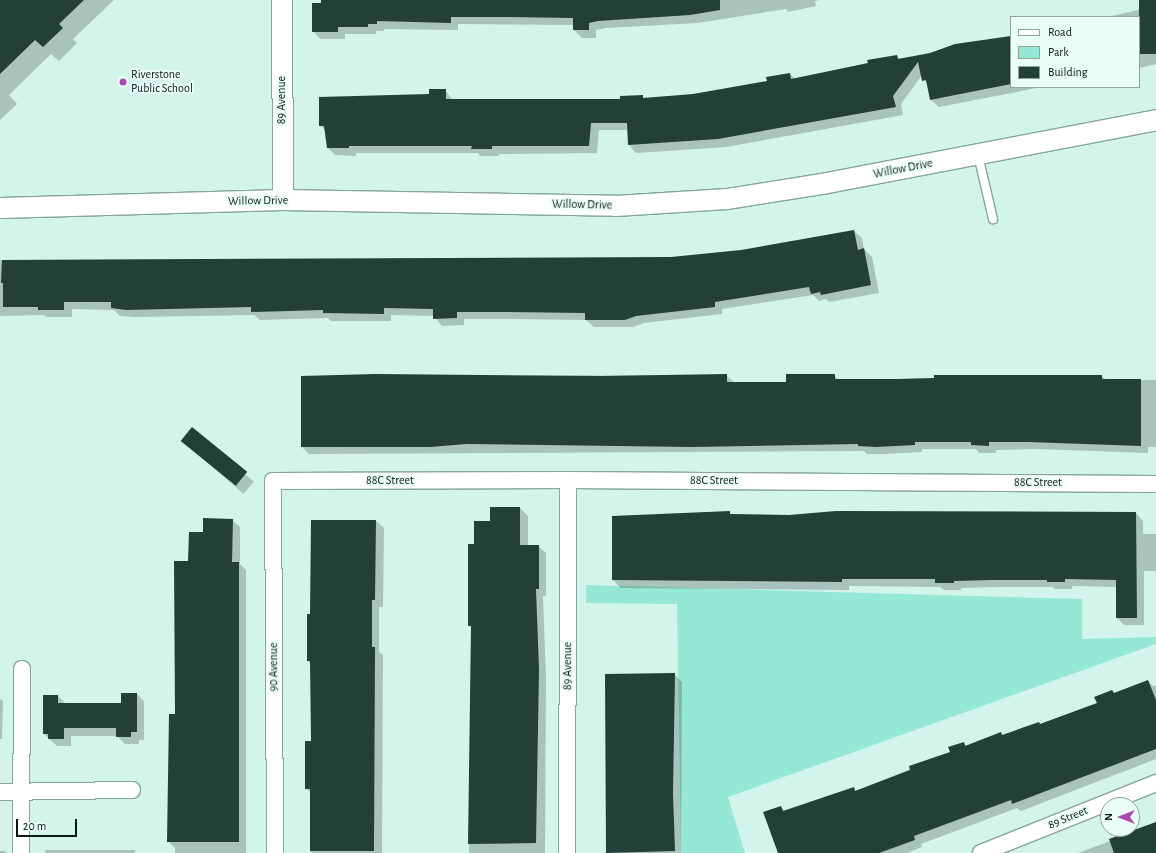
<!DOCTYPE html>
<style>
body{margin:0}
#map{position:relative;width:1156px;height:853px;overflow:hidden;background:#d3f4eb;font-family:"Alegreya Sans",sans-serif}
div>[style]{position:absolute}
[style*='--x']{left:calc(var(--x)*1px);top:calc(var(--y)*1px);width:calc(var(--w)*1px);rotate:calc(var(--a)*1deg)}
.green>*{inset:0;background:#95e9d4}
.shadow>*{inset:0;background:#0003;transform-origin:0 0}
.building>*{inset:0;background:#223f38;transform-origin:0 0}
.roads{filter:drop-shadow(1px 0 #86a59c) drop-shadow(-1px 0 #86a59c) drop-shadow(0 1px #86a59c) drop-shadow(0 -1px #86a59c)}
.service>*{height:8px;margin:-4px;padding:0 4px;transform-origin:4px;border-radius:4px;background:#fff}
.minor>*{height:16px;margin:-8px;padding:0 8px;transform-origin:8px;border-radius:8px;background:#fff}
.tertiary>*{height:20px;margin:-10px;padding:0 10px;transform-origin:10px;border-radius:10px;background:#fff}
.dots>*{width:11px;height:11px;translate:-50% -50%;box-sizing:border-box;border:2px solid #eafef8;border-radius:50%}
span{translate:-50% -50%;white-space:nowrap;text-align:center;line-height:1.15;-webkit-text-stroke:4px #eafef8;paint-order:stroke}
.poi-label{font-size:12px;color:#0b1714}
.left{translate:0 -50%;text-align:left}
.street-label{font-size:12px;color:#0b1714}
.legend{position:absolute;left:1010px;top:16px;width:130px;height:72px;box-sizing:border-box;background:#eafef8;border:1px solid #91a29d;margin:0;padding:5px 7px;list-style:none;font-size:12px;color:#0b1714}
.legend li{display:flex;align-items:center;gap:8px;height:20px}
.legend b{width:20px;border:1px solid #91a29d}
.north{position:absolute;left:1100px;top:797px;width:40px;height:40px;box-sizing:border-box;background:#eafef8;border:1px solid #91a29d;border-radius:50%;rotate:270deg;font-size:11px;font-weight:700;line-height:16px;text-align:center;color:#0b1714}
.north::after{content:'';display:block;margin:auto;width:14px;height:18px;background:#ab48ae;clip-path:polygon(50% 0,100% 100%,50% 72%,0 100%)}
.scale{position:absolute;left:16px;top:819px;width:61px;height:18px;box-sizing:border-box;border:2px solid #0b1714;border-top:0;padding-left:5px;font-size:12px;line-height:14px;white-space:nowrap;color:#0b1714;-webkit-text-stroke:3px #eafef8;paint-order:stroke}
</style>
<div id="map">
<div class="green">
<i style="clip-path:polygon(586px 585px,1082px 599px,1082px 639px,1156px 637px,1156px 644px,728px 797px,745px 853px,681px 853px,677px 604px,586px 603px)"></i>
</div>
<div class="shadow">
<i style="clip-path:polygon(0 0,114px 0,73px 39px,77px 43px,59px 61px,51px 54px,9px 95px,17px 104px,0 120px)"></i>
<i style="clip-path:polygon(322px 0,819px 0,815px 1px,816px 6px,788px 12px,786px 9px,698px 23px,606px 28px,596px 30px,596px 38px,582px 38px,574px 30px,574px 25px,458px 24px,458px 30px,384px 29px,384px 31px,376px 31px,376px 34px,345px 34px,345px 39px,320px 39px,313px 31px)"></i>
<i style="clip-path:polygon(1156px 6px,1156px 64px,1139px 68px,1139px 17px,1107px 17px)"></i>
<i style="clip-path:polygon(1011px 36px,1011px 87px,1042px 87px,939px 107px,931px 100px,928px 86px,922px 75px,901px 104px,903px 115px,726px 147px,636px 153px,629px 145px,628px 130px,599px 130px,597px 153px,499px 154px,499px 156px,480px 156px,478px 153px,356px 153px,356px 156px,335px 155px,328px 148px,326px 131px,320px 125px,445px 90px,453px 100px,621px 100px,642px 96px,645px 99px,693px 95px,768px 81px,790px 74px,795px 79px,834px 72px,897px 56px,901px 60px)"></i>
<i style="clip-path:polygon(854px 231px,862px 238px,864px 249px,872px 257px,879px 293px,829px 302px,826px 299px,819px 301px,813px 295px,722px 309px,722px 314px,644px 323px,633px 327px,594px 327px,586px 320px,510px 319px,464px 319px,464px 325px,442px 326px,434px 316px,391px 315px,391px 321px,331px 321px,328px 318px,260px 320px,254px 315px,134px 317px,120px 316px,114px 310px,72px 309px,72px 317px,47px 317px,44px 315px,0 316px,0 260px,671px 258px,741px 251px)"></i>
<i style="clip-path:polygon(726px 375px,734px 382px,787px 383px,834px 375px,839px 380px,1102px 376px,1106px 380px,1156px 380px,1156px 447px,1148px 447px,1148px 453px,1037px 449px,996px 450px,996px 453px,979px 453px,976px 449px,922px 449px,922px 452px,884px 454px,867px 454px,864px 451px,309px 454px,302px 447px,302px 377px)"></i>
<i style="left:192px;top:428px;width:82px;height:16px;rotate:41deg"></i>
<i style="clip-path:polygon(490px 508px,520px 508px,528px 516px,528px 546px,538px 546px,546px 553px,546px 596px,543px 596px,546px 677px,545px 853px,469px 853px,472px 628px,469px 625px,475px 545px,490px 522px)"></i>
<i style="clip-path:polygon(729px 512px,732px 515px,789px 516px,1136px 513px,1143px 521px,1143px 534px,1156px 534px,1156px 571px,1144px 571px,1144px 625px,1124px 625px,1117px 618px,1117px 587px,1072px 586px,1072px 589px,1055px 589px,1053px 587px,999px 587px,961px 588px,961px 590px,944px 590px,940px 587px,849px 586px,849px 590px,621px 588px,613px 580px)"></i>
<i style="clip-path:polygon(232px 520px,240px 527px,240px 564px,246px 570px,246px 853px,175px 853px,175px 848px,168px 841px,176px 715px,189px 562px,204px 533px)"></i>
<i style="clip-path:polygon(312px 521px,376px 521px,384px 528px,383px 607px,379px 607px,379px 652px,383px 655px,382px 853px,311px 853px,311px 793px,306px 788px,312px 742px,311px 664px,308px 661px,311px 615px)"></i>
<i style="clip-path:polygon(606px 674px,674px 674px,682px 682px,681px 853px,607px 853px)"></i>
<i style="clip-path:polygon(1148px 681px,1153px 686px,1156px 685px,1156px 759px,1021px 811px,1017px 808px,921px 844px,922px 847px,907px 853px,780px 853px,781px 807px,786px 812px,854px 788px,856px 791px,951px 753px,964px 743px,967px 746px,1001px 733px,1003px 736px,1039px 723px,1041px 725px,1098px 703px,1112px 691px,1115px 694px)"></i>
<i style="clip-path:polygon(137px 694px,144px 701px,144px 740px,139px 740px,139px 744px,125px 744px,117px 736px,71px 736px,71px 746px,57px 746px,44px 734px,58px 696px,65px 703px,122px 704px)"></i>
<i style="clip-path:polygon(0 699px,3px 701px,2px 739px,0 739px)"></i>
<i style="clip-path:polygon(1156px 824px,1156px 853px,1078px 853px)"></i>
<i style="left:45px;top:850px;width:90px;height:3px"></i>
<i style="clip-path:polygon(0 851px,5px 851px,7px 853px,0 853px)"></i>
</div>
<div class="building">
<i style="clip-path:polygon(0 0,84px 0,59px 24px,63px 28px,43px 47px,35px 40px,0 74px)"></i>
<i style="clip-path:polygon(321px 0,720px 0,720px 10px,690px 15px,598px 21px,589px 23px,589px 30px,573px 30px,573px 18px,504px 17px,451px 17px,451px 23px,377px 21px,377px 24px,368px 24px,368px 27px,338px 27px,338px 32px,312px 32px,312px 3px,321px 3px)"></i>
<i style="left:1156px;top:0;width:54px;height:17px;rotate:90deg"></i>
<i style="clip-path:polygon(1011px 36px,1011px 84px,930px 100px,926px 80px,922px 81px,918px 62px,893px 96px,896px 107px,718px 139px,628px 145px,627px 123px,591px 123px,589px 146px,492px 146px,492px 149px,471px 149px,472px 146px,349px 146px,349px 148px,327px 148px,324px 126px,319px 126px,319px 97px,429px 94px,429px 89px,446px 89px,446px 99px,620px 99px,620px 96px,643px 95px,643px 98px,693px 94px,767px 81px,766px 77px,790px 73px,791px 79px,868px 63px,867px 60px,897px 55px,898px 59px,930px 53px,955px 44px)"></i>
<i style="clip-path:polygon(854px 230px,858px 250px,864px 248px,871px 285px,821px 295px,820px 292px,811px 294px,809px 287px,715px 302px,715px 307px,636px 316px,625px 320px,585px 320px,585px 313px,502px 312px,457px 312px,457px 318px,433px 319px,433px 309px,384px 308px,384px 314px,323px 313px,323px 310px,251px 312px,251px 307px,126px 310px,111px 308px,111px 302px,64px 302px,64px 310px,38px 310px,38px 307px,3px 307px,3px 283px,1px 283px,2px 260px,671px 257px,741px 250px)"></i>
<i style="clip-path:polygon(375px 374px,602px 376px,727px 374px,727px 382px,786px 382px,786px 374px,835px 374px,835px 379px,897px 379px,934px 378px,934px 375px,1102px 375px,1102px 379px,1141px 379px,1141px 446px,1028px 442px,989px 442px,989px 446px,971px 445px,971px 442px,915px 442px,915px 445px,876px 447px,858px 446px,858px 444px,691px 447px,467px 444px,430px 447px,301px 447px,301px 376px)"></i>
<i style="left:192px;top:427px;width:71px;height:18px;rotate:39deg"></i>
<i style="clip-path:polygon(490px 507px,520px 507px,520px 545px,539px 545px,539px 589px,536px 589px,539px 669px,536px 843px,468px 844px,471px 626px,468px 626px,468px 544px,474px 544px,474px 521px,490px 521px)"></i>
<i style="clip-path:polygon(730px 511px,730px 514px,789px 515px,836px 511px,1136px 512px,1137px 618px,1116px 618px,1116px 580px,1065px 579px,1065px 582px,1047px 582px,1047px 580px,991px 580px,954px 581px,954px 583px,935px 583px,935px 579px,842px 579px,842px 582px,612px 580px,612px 516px)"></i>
<i style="clip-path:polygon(203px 518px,233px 519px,232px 562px,239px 562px,239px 842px,167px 842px,169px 714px,175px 714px,174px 561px,188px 561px,189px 532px,203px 532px)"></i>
<i style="clip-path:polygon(311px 520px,376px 520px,375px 600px,372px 600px,372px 647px,375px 647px,374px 851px,310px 851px,310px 789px,305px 789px,305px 741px,311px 741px,310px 661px,307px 661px,307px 614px,310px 614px)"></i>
<i style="clip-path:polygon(675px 673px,673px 794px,675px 851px,606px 853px,605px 674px)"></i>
<i style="clip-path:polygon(1148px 680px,1156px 700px,1156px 749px,1012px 804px,1011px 800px,914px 836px,915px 840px,879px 853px,778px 853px,763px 812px,781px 806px,783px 811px,854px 787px,855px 791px,910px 770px,909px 766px,950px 752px,948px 747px,964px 742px,965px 746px,1001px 732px,1002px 735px,1039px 722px,1040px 724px,1097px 703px,1094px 697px,1112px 690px,1114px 693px)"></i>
<i style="clip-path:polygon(121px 693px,137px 693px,137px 732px,131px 732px,131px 737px,116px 737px,116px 728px,64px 728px,64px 739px,48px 739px,48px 734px,43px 734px,43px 695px,58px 695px,58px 703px,121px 703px)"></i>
<i style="clip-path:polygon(1156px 822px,1156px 853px,1114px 853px,1109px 839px)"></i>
</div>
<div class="roads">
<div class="service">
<i style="--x:978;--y:155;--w:66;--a:76.8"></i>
</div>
<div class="minor">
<i style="--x:0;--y:792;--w:132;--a:-0.9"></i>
<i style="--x:21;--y:853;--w:184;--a:-89.7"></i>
<i style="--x:275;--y:853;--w:372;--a:-90.3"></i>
<i style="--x:273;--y:481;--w:295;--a:-0.2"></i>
<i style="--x:568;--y:480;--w:588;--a:0.39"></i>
<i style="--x:567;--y:853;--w:373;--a:-89.8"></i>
<i style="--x:981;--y:853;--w:188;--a:-21.8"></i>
</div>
<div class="tertiary">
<i style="--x:282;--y:0;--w:200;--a:89.7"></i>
<i style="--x:0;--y:208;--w:283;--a:-1.6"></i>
<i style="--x:283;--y:200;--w:333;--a:1"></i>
<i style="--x:616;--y:206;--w:111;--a:-3.6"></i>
<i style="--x:727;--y:199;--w:96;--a:-9"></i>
<i style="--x:822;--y:184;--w:340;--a:-10.8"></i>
</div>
</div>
<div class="dots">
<i style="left:123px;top:82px;background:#ab48ae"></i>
</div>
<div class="poi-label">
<span class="left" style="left:131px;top:82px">Riverstone<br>Public School</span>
</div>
<div class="street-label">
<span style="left:282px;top:100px;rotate:-90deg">89 Avenue</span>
<span style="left:903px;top:169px;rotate:-11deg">Willow Drive</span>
<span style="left:258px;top:201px;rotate:-1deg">Willow Drive</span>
<span style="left:582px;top:205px;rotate:1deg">Willow Drive</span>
<span style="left:390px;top:481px">88C Street</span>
<span style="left:714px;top:481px">88C Street</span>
<span style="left:1038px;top:483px">88C Street</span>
<span style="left:568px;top:666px;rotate:-90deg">89 Avenue</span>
<span style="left:274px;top:667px;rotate:-90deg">90 Avenue</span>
<span style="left:1068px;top:818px;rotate:-22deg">89 Street</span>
</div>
<ul class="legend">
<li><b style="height:5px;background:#fff"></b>Road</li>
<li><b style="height:11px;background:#95e9d4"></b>Park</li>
<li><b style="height:11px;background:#223f38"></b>Building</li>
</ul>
<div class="north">N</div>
<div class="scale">20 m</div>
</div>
